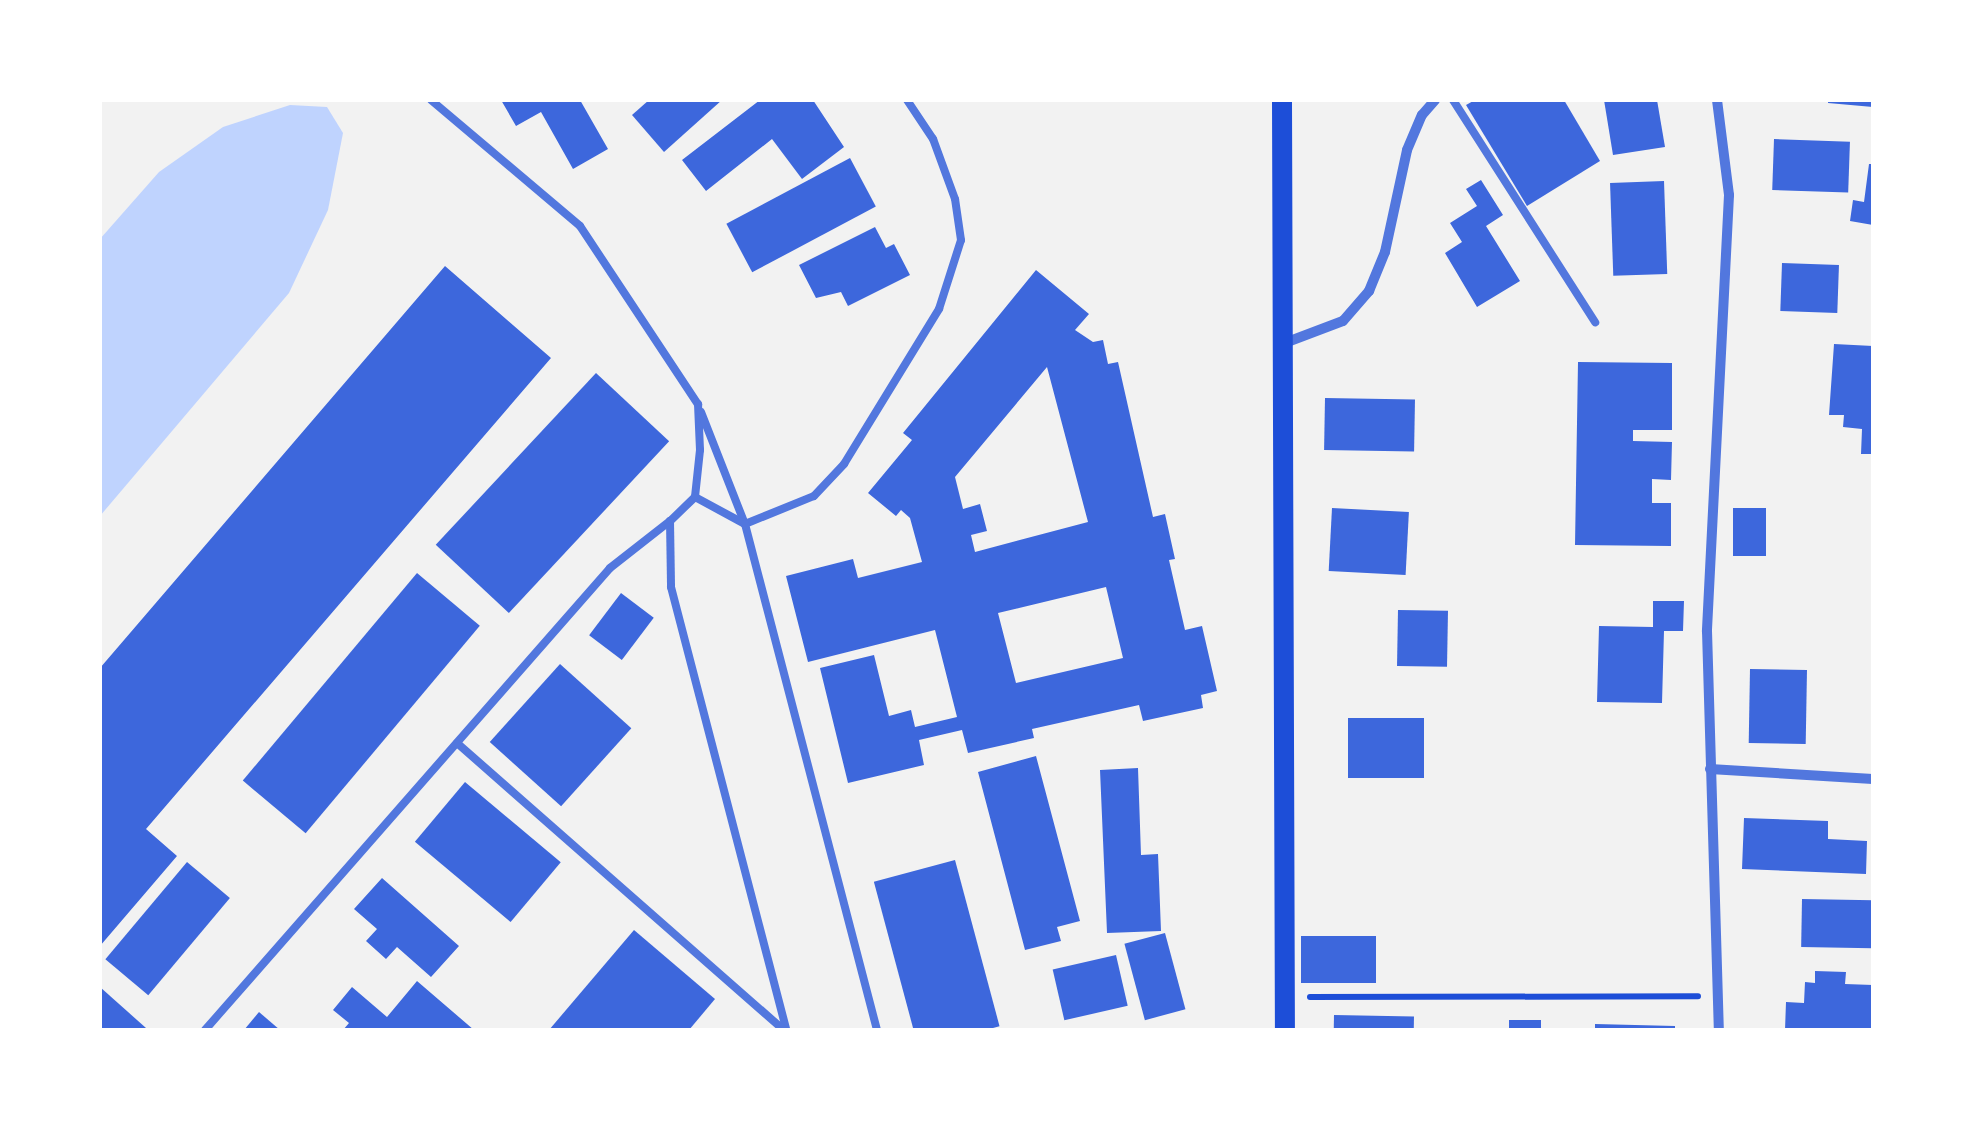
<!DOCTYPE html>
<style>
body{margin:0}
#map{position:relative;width:1973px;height:1130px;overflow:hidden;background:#f2f2f2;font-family:"Work Sans",sans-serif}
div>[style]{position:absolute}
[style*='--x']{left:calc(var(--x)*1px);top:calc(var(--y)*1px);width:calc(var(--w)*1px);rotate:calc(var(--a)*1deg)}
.water>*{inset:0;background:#bfd3fe}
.building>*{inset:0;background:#3d67dc;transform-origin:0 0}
.path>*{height:6px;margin:-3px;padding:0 3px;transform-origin:3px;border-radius:3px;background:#1d4ed8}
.service>*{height:8px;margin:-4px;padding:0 4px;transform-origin:4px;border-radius:4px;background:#5277de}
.minor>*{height:10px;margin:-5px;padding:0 5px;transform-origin:5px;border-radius:5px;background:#5277de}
.secondary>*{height:20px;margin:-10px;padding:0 10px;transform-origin:10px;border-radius:10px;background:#1d4ed8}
span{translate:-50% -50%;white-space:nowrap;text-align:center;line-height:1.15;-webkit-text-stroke:8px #fff;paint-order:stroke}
.frame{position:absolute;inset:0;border:102px solid #fff;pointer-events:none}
</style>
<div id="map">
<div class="water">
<i style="clip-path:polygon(290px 105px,327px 107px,343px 133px,328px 210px,289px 293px,100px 516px,100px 239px,159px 172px,223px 127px)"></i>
</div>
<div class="building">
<i style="clip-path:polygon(501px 100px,580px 100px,608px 149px,573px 169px,541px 112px,516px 126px)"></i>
<i style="clip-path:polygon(649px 100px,722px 100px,664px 152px,632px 115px)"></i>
<i style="clip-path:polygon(760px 100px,813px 100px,844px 147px,802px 179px,772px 139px,706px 191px,682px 160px)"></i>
<i style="clip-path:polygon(1475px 100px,1564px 100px,1600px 161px,1527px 206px,1466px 105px)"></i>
<i style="clip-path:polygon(1604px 100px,1657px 100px,1665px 147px,1613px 155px)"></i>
<i style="clip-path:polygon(1828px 100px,1873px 100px,1873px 107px,1828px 103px)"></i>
<i style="left:1774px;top:139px;width:76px;height:51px;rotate:2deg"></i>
<i style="left:850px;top:158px;width:55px;height:140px;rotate:62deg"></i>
<i style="clip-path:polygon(1869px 164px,1873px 164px,1873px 225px,1850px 221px,1853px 200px,1864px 202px)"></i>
<i style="clip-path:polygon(1481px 180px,1503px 215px,1486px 226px,1520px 281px,1477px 307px,1445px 253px,1462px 242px,1450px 223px,1477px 206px,1466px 189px)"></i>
<i style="left:1664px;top:181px;width:93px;height:54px;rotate:88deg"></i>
<i style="clip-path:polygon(875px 227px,886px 248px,894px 244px,910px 275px,848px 306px,841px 292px,816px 298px,799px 265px)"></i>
<i style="left:1782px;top:263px;width:57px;height:48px;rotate:2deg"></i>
<i style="clip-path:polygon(445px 266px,551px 358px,146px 829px,177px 856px,100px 946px,100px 668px)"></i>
<i style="clip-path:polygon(evenodd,1036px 270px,1089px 314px,1075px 330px,1093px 342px,1103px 340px,1108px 364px,1118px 362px,1153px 517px,1165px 514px,1175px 559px,1169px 560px,1185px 630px,1202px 626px,1217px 691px,1201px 695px,1203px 708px,1143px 721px,1139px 705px,1032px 729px,1034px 738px,968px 753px,962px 730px,919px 740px,924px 765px,848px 783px,820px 668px,874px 655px,889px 716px,911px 710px,915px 727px,957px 717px,935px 630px,808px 662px,786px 576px,853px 559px,858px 578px,922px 562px,910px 518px,901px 510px,896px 516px,868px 493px,912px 440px,903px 433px,1036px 270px,1047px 367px,1088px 522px,975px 552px,971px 535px,987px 531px,980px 504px,963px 509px,955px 477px,1047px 367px,1036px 270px,1106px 587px,1123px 658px,1016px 683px,998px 613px,1106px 587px)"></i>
<i style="clip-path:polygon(1834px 344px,1873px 346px,1873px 454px,1861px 454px,1862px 429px,1843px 427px,1844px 415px,1829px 415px)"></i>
<i style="clip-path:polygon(1578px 362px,1672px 363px,1672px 430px,1633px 430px,1633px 441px,1672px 442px,1671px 480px,1652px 479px,1652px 503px,1671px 503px,1671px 546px,1575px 545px)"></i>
<i style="left:596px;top:373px;width:100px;height:235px;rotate:43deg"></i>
<i style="left:1325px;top:398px;width:90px;height:52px;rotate:1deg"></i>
<i style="left:1332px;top:508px;width:77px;height:63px;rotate:3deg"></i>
<i style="left:1733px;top:508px;width:33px;height:48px"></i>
<i style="left:417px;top:573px;width:82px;height:271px;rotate:40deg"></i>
<i style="left:621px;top:593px;width:41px;height:53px;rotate:37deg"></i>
<i style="clip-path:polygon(1653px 601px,1684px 601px,1683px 631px,1664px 631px,1662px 703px,1597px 702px,1599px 626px,1653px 627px)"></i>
<i style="left:1398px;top:610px;width:50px;height:56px;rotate:1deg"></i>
<i style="left:560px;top:664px;width:96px;height:105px;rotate:42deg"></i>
<i style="left:1750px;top:669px;width:57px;height:74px;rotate:1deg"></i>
<i style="left:1424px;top:718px;width:60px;height:76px;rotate:90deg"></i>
<i style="clip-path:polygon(1036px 756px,1080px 921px,1057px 927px,1061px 941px,1025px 950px,978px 772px)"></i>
<i style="clip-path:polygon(1138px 768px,1141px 855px,1158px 854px,1161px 931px,1107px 933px,1100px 770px)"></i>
<i style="left:465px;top:782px;width:125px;height:78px;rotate:40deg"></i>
<i style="clip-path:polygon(1744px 818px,1828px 821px,1828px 839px,1867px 841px,1866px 874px,1742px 869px)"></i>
<i style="left:955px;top:860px;width:172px;height:84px;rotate:75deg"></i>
<i style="left:187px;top:862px;width:56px;height:127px;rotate:40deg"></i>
<i style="clip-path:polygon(382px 878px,459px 946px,431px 977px,397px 947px,386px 959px,366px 941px,377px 929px,354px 909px)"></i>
<i style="left:1802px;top:899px;width:71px;height:48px;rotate:1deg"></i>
<i style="clip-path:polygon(634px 930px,715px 999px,689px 1030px,549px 1030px)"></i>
<i style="left:1165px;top:933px;width:79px;height:42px;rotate:75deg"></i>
<i style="left:1301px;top:936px;width:75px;height:47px"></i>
<i style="left:1116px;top:955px;width:52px;height:65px;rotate:77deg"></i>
<i style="clip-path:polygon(1815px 971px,1846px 972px,1845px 984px,1873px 985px,1871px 1030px,1785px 1030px,1786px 1002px,1804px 1003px,1805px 982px,1815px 983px)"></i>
<i style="clip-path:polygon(417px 981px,474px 1030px,343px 1030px,349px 1023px,333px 1010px,352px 987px,387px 1017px)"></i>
<i style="clip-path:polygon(100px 987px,146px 1028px,144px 1030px,100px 1030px)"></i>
<i style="clip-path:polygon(259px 1012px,280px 1030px,244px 1030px)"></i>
<i style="left:1334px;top:1015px;width:80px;height:15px;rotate:1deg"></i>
<i style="left:1541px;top:1020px;width:10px;height:32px;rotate:90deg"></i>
<i style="clip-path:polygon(1595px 1024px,1675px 1026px,1675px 1030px,1595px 1030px)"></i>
</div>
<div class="path">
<i style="--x:1310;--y:997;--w:388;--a:-0.1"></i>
</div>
<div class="service">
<i style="--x:431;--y:100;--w:195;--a:40.2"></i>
<i style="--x:580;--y:226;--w:214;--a:56.5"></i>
<i style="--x:698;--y:404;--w:46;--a:87.5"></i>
<i style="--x:700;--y:450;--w:47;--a:96.1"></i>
<i style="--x:695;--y:497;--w:35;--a:136"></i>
<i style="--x:670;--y:521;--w:66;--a:89.1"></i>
<i style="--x:671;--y:587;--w:458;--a:75.4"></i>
<i style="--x:1453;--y:100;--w:264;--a:57.4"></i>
<i style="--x:701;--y:412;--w:120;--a:68.6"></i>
<i style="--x:745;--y:524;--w:74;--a:-22.1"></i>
<i style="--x:814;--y:496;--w:44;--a:-46.8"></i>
<i style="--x:844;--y:464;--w:182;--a:-58.5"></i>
<i style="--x:939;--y:309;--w:72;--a:-72.3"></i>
<i style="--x:961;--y:240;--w:41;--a:-98.3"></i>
<i style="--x:955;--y:199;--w:64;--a:-110.1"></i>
<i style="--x:933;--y:139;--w:47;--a:-123.7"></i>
<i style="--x:695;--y:497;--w:57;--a:28.4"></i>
<i style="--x:745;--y:524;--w:523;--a:75.38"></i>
<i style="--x:457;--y:743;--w:435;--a:41.3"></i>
<i style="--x:205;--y:1030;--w:614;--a:-48.76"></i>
<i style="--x:610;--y:568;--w:76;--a:-38.1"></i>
</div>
<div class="minor">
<i style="--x:1717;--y:100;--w:96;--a:82.8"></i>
<i style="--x:1729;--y:195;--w:437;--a:92.9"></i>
<i style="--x:1707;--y:631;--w:399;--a:88.3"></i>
<i style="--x:1282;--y:344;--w:65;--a:-20.7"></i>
<i style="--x:1343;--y:321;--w:40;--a:-49"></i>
<i style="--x:1369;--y:291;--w:42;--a:-67.7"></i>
<i style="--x:1385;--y:252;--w:104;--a:-77.8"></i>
<i style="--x:1407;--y:150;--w:38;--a:-67"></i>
<i style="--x:1422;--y:115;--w:20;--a:-49"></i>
<i style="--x:1710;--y:769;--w:163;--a:3.5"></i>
</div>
<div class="secondary">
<i style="--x:1282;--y:100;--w:930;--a:89.82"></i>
</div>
<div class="frame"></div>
</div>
